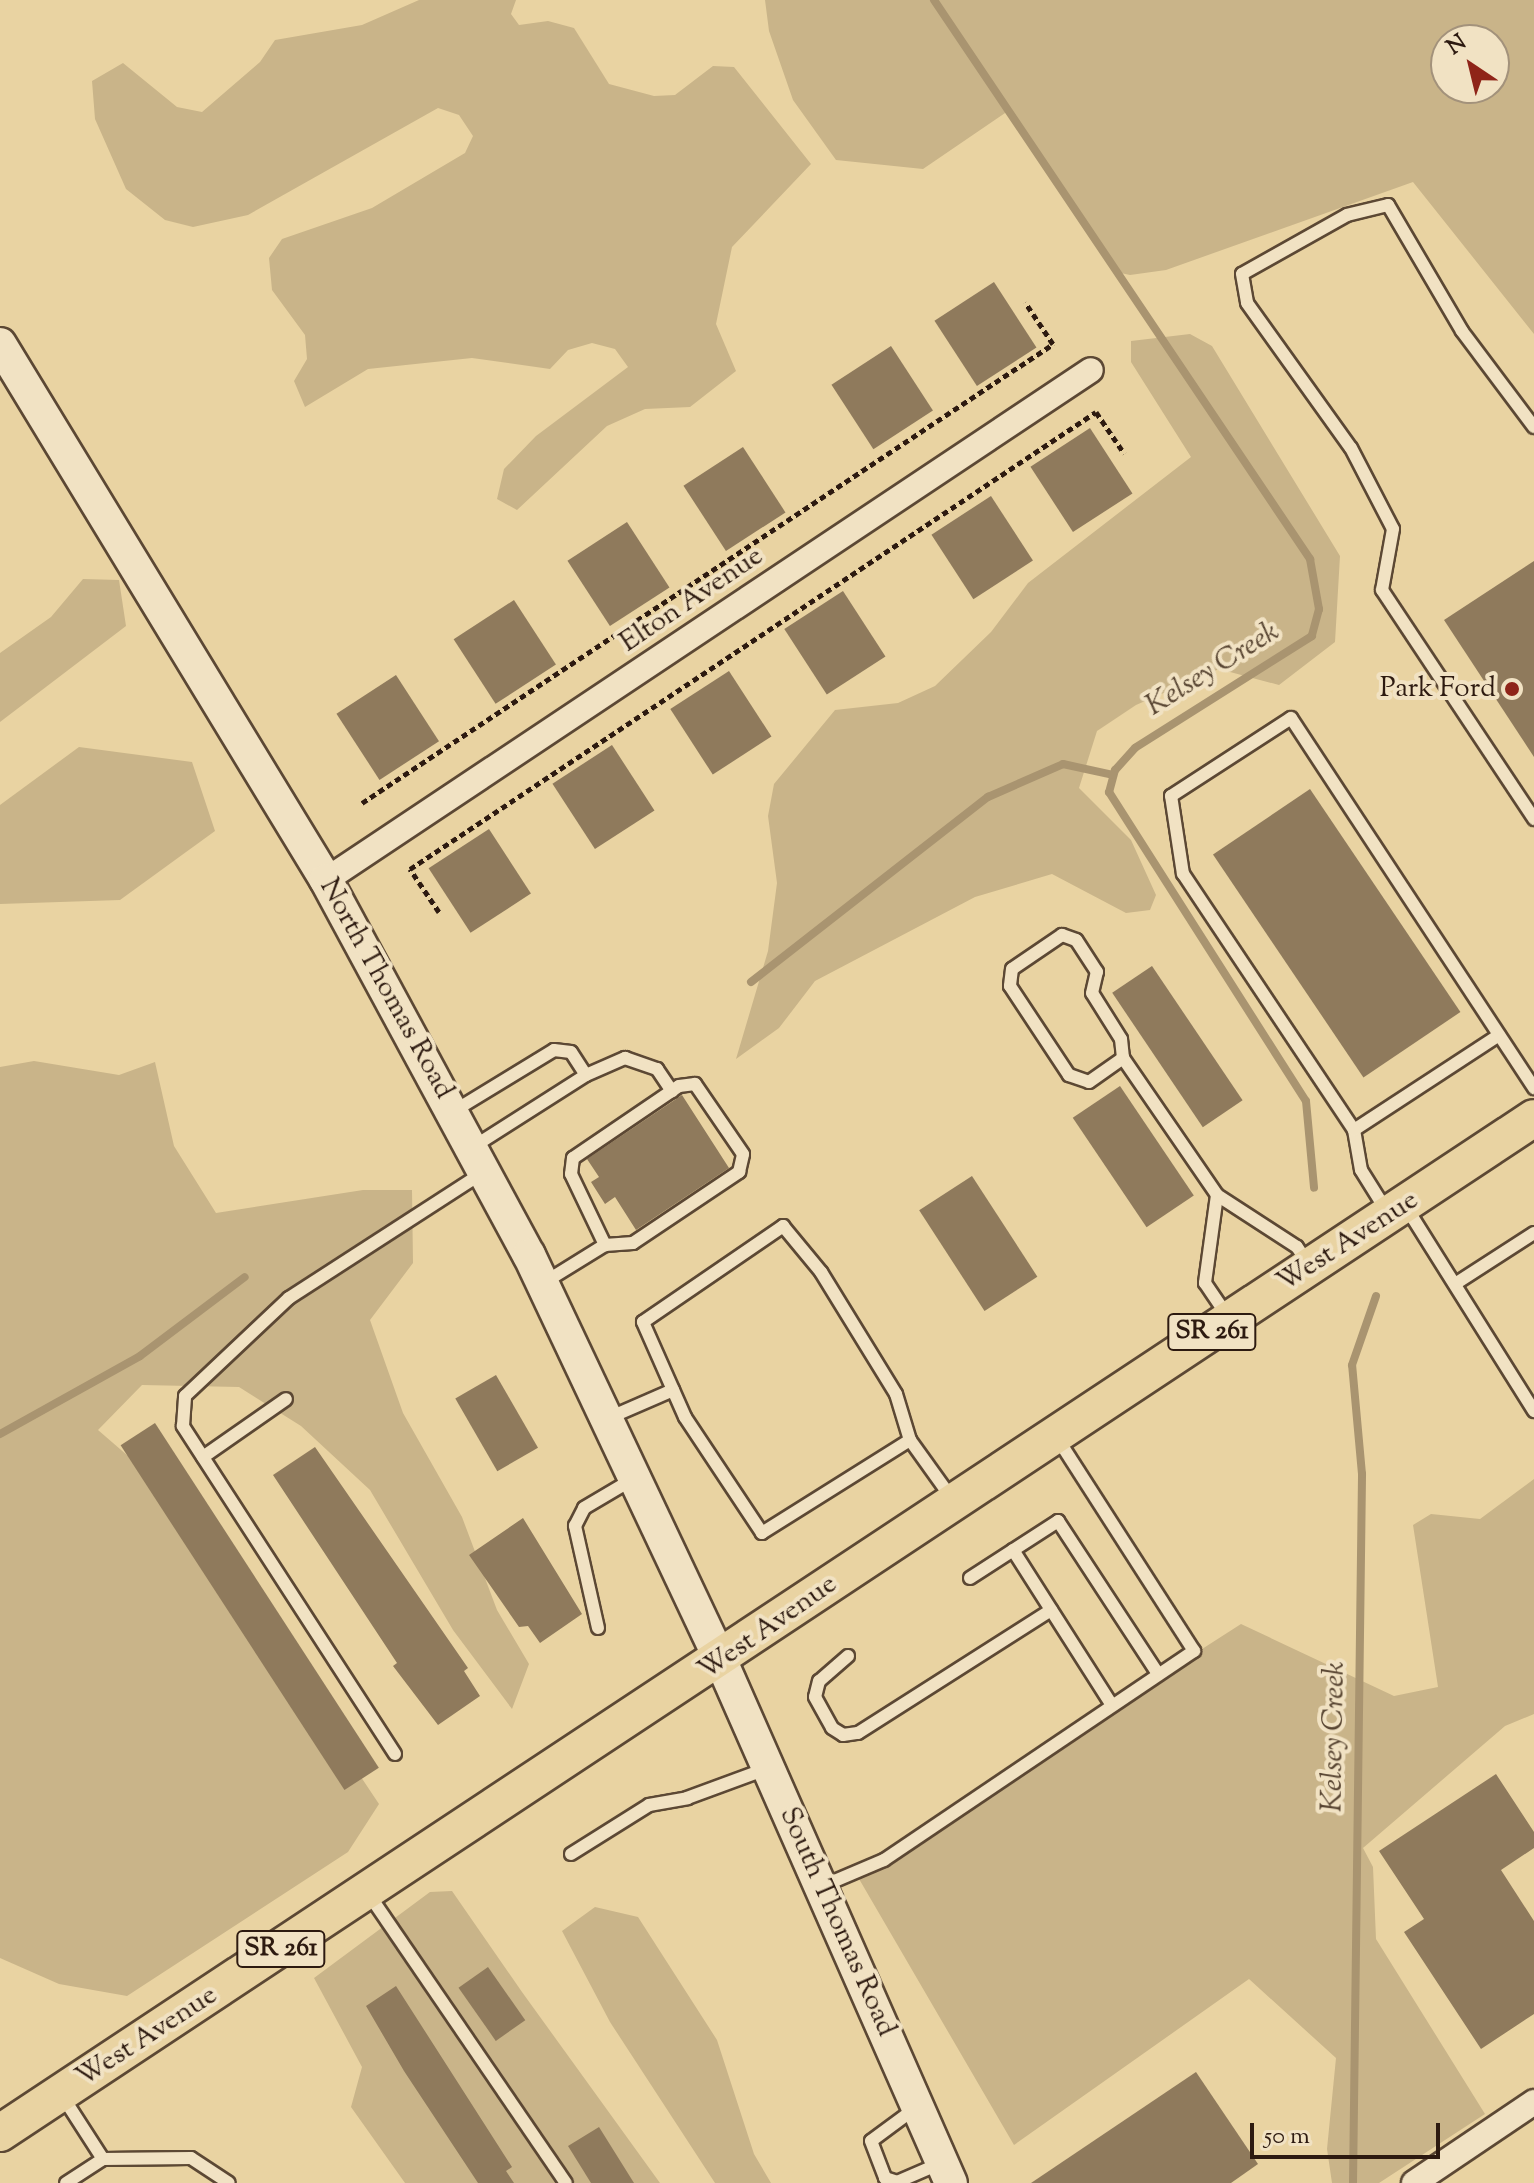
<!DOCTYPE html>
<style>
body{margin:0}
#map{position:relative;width:1534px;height:2183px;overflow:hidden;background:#e9d3a2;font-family:"Sorts Mill Goudy",serif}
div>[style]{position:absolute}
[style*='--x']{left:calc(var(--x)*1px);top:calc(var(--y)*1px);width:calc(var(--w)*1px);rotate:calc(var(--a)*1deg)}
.green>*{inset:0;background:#c9b489}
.stream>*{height:8px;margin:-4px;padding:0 4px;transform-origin:4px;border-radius:4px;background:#a99470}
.building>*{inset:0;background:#8f7a5c;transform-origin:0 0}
.path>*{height:5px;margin-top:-2.5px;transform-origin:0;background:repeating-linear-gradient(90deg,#2d1a10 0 6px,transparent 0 10px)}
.roads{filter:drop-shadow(2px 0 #5c4834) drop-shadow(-2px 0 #5c4834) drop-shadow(0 2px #5c4834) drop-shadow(0 -2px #5c4834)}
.lane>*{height:12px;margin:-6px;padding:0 6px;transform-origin:6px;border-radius:6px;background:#f1e2c3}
.street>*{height:24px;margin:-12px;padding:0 12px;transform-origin:12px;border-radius:12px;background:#f1e2c3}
.secondary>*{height:32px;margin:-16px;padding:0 16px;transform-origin:16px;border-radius:16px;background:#f1e2c3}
.primary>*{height:36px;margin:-18px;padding:0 18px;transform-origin:18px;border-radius:18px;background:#e9d3a2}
.dots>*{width:22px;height:22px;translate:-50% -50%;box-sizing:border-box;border:4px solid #f1e2c3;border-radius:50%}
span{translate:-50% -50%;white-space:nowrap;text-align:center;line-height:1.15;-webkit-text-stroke:8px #f1e2c3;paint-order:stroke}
.shield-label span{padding:2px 6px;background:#f1e2c3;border:2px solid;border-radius:6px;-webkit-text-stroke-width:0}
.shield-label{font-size:26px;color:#2d1a10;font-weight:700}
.street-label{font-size:28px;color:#2d1a10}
.poi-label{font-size:28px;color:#2d1a10}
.right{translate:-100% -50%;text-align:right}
.water-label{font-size:30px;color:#584532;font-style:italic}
.north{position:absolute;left:1430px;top:24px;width:80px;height:80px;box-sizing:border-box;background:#f1e2c3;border:2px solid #a3927b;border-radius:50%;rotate:325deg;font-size:22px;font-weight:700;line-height:32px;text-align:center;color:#2d1a10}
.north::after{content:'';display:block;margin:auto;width:28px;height:36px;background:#8f2418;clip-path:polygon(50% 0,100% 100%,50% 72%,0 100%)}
.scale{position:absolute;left:1250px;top:2123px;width:190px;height:36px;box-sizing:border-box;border:4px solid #2d1a10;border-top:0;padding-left:10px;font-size:24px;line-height:28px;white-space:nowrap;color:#2d1a10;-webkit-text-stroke:6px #f1e2c3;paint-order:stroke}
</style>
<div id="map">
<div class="green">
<i style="clip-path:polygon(419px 0,516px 0,511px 14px,519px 25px,548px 21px,574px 28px,609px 84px,654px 96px,675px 95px,713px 66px,734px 67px,811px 164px,732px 247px,716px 324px,736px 371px,690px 407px,645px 409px,607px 426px,517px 510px,497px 499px,504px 469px,536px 436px,628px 367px,615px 349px,592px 343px,568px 350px,550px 369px,472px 358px,368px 369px,305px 407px,294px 381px,307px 359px,305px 335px,272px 290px,269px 258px,282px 239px,372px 208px,465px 153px,473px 136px,459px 115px,438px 108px,248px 215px,193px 227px,165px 220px,126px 189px,95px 119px,92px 81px,123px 63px,177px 107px,202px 112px,260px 62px,275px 40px,362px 25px)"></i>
<i style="clip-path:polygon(evenodd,765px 0,1534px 0,1534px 334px,1413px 182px,1166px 270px,1130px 275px,1116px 272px,1008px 111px,923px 169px,836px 160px,793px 100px,769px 31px,765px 0,1446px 40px,1494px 40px,1494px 88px,1446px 88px,1446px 40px)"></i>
<i style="clip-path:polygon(1190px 334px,1212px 346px,1340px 556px,1335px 642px,1279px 685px,1219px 669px,1136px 705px,1097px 731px,1079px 788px,1131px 840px,1156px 895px,1150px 910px,1126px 913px,1052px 874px,975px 897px,815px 981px,779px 1028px,736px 1059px,768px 951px,777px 883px,768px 816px,774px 784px,835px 710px,898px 703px,935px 686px,991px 632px,1028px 583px,1191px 457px,1131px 362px,1131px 341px)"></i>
<i style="clip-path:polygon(83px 579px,119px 580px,126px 626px,0 722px,0 653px,51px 617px)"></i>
<i style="clip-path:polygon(79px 747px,192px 762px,215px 831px,120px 900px,0 904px,0 805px)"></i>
<i style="clip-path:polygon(34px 1061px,119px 1075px,155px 1062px,174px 1146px,216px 1213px,363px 1190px,412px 1190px,413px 1263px,370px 1320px,403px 1413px,462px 1517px,497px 1610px,529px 1664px,512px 1709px,453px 1630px,370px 1490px,301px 1426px,239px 1387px,142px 1385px,98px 1430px,172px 1494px,379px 1804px,348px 1852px,127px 1996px,59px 1984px,0 1958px,0 1067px)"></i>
<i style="clip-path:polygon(1534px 1479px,1534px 1714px,1505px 1726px,1363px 1848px,1373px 1867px,1376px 1939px,1485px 2114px,1379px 2183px,1332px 2183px,1327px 2149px,1336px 2058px,1249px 1979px,1014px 2145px,855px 1872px,1241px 1624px,1394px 1696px,1438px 1687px,1413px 1525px,1431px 1514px,1480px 1519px)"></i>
<i style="clip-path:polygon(452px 1891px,522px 1992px,660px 2183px,405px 2183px,351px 2107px,362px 2067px,314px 1978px,430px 1892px)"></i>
<i style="clip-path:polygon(595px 1907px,638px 1917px,717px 2040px,754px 2154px,771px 2183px,715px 2183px,610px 2022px,562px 1931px)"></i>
</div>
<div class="stream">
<i style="--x:934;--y:0;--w:674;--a:56.07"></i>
<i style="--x:1310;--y:559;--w:51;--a:79.8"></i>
<i style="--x:1319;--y:609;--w:28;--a:105"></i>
<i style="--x:1312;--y:636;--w:209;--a:147.7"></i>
<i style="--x:1135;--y:748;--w:30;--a:132"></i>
<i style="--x:1115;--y:770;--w:23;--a:105"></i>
<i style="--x:1109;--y:792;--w:366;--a:57.5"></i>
<i style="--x:1306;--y:1101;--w:87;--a:84.7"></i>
<i style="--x:751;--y:982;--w:301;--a:-38"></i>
<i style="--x:988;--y:797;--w:82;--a:-23.7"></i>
<i style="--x:1063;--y:764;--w:51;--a:12.4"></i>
<i style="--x:0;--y:1434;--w:160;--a:-29.1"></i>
<i style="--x:140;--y:1356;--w:131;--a:-37"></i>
<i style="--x:1353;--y:2183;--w:709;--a:-89.27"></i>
<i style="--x:1362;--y:1474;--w:109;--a:-95.2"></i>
<i style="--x:1352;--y:1365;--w:73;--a:-70.8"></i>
</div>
<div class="building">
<i style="left:994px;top:282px;width:78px;height:71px;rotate:57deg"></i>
<i style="left:891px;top:346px;width:77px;height:71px;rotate:57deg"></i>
<i style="left:1090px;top:428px;width:78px;height:71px;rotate:57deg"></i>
<i style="left:743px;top:447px;width:78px;height:71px;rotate:57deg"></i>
<i style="left:991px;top:496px;width:77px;height:71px;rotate:57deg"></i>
<i style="left:627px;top:522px;width:78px;height:71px;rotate:57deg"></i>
<i style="clip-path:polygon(1534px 561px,1534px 757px,1444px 620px)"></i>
<i style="left:843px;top:591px;width:78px;height:70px;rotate:57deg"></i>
<i style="left:514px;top:600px;width:77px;height:72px;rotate:57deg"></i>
<i style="left:729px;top:671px;width:78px;height:70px;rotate:57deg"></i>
<i style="left:396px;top:675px;width:79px;height:71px;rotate:57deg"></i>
<i style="left:612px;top:745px;width:78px;height:71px;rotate:57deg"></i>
<i style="left:1310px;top:789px;width:269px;height:117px;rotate:56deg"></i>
<i style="left:489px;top:829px;width:77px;height:72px;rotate:57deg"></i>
<i style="left:1152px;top:966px;width:162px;height:48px;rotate:56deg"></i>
<i style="left:1120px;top:1086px;width:132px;height:57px;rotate:56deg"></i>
<i style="clip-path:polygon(682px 1095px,729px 1168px,636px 1230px,615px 1197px,605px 1204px,591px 1182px,599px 1177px,587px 1159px)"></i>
<i style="left:972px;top:1176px;width:120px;height:63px;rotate:57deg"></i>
<i style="left:496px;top:1375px;width:84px;height:47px;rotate:60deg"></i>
<i style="left:155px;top:1423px;width:411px;height:41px;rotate:57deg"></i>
<i style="clip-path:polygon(315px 1447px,468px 1668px,464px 1671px,480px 1696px,438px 1725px,393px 1666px,397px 1663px,273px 1475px)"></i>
<i style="clip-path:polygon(523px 1518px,582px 1614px,540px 1643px,528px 1626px,519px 1627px,469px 1555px)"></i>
<i style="clip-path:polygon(1496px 1774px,1534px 1832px,1534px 1848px,1501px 1870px,1534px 1921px,1534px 2014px,1481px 2049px,1404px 1932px,1424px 1919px,1379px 1851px)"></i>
<i style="left:488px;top:1967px;width:65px;height:36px;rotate:55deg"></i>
<i style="clip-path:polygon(396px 1986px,512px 2167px,506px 2171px,514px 2183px,478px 2183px,404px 2071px,366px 2006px)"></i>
<i style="clip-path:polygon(1196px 2072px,1258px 2164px,1231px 2183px,1031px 2183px)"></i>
<i style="clip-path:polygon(599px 2127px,634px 2183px,591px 2183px,568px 2146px)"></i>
</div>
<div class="path">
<i style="--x:362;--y:803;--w:830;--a:-33.59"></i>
<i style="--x:1053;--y:344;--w:50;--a:-123.7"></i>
<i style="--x:439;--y:912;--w:52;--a:-124"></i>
<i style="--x:410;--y:869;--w:824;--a:-33.67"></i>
<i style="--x:1096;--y:412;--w:50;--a:55.7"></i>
</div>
<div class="roads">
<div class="lane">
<i style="--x:1534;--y:427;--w:120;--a:-126.9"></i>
<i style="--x:1462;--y:331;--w:146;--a:-120.4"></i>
<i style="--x:1388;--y:205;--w:42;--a:166.3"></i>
<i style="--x:1347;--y:215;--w:120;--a:150.7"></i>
<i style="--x:1242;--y:274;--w:29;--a:80"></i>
<i style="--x:1247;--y:303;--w:178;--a:54.4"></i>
<i style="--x:1351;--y:448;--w:91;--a:62.6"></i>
<i style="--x:1393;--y:529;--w:62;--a:100.2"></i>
<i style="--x:1382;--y:590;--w:275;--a:56.4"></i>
<i style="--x:1123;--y:1058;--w:19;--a:-96"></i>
<i style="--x:1121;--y:1039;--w:54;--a:-122.2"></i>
<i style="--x:1092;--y:993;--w:22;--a:-77"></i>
<i style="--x:1097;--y:972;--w:38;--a:-123"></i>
<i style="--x:1076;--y:940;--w:15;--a:-160"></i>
<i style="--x:1062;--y:935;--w:60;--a:145.8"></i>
<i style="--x:1012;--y:969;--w:17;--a:97"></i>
<i style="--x:1010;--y:986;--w:107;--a:56.5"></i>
<i style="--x:1069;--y:1075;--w:21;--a:19"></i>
<i style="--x:1089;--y:1082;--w:42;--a:-35.2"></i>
<i style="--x:1123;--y:1058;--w:166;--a:55.5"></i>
<i style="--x:1217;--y:1195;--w:89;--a:97.8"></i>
<i style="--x:1205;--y:1283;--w:41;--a:55.9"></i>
<i style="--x:586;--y:1075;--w:43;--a:-23.6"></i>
<i style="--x:625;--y:1058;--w:34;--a:19"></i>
<i style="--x:657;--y:1069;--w:27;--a:56"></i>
<i style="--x:454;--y:1111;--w:117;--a:-31.4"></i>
<i style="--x:554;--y:1050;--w:17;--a:7"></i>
<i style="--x:571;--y:1052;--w:27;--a:57"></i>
<i style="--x:586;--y:1075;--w:134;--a:147.5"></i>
<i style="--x:1354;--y:1130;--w:173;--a:-33.2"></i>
<i style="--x:1217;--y:1195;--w:95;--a:33"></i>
<i style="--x:1297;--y:1247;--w:22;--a:56"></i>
<i style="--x:1406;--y:1207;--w:241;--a:57.9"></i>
<i style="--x:1386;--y:1210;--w:47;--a:-122"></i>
<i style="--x:1361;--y:1170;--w:41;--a:-99.9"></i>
<i style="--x:1354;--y:1130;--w:308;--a:-123.7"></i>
<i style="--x:1183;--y:874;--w:79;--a:-98.7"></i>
<i style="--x:1171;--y:796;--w:143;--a:-33"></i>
<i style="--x:1291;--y:718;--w:443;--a:56.7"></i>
<i style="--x:545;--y:1282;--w:70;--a:-31.7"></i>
<i style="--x:605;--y:1245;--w:28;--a:-4"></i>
<i style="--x:633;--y:1243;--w:128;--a:-33.8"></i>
<i style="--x:739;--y:1172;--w:18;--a:-77"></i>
<i style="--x:743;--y:1154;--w:85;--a:-124.4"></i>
<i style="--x:695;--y:1084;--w:16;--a:173"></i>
<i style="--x:679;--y:1086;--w:128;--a:145.8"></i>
<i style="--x:573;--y:1158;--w:16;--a:97"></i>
<i style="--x:571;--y:1174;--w:79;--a:64.4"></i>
<i style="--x:1455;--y:1284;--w:94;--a:-32.8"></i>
<i style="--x:606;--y:1419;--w:73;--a:-23.4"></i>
<i style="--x:910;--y:1440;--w:175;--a:147.9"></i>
<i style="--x:762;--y:1533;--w:139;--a:-123.6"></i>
<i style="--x:685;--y:1417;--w:104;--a:-113.9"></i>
<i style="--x:643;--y:1322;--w:170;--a:-34.4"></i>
<i style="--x:783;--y:1226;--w:60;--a:50.4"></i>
<i style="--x:821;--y:1272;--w:143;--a:58.4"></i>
<i style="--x:896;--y:1394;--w:48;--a:73.1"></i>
<i style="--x:910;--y:1440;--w:74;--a:54.4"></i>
<i style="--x:203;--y:1457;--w:101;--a:-34.9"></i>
<i style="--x:1013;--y:1550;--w:183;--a:57.5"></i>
<i style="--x:970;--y:1578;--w:105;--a:-32.9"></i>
<i style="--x:1058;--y:1521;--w:183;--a:56.8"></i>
<i style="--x:598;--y:1628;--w:105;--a:-102.7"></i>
<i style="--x:575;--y:1526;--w:20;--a:-63"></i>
<i style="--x:584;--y:1508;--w:57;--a:-30.6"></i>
<i style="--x:848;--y:1656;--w:38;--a:139"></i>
<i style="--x:819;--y:1681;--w:16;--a:104"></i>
<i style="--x:815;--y:1697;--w:35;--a:61"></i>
<i style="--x:832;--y:1728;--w:13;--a:32"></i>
<i style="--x:843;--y:1735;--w:15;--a:-8"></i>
<i style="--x:858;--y:1733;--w:229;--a:-32.5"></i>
<i style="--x:395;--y:1754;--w:391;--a:-122.9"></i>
<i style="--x:183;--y:1426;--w:30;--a:-86"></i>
<i style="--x:185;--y:1396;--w:143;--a:-43.3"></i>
<i style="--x:289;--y:1298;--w:232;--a:-32.9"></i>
<i style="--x:571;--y:1854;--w:92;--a:-32.1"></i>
<i style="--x:649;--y:1805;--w:39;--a:-10"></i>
<i style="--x:687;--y:1798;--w:84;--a:-20.2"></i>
<i style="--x:823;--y:1886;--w:66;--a:-23.1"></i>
<i style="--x:884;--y:1860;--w:374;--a:-34"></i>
<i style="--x:1194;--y:1651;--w:252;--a:-122.7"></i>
<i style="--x:368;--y:1893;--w:351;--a:55.7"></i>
<i style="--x:63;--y:2097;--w:74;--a:57.2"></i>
<i style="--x:103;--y:2159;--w:44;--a:147"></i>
<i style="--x:917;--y:2107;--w:57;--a:143.5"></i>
<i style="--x:871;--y:2141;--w:40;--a:69"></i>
<i style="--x:885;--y:2178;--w:13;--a:18"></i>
<i style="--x:897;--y:2182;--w:48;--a:-23.4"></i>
<i style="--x:103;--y:2159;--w:88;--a:-0.7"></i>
<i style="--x:191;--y:2158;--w:45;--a:33.3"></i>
</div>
<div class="street">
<i style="--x:326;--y:880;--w:919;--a:-33.69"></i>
<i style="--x:1414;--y:2183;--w:145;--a:-34"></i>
</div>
<div class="secondary">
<i style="--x:0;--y:344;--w:627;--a:58.69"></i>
<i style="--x:326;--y:880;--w:426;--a:61.6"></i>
<i style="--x:529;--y:1255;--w:449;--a:64.7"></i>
<i style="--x:721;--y:1661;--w:570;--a:66.22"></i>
</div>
<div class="primary">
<i style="--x:0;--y:2133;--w:1839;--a:-33.49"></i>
</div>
</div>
<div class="dots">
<i style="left:1512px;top:689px;background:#8f2418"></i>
</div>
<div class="shield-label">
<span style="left:1212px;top:1332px">SR 261</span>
<span style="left:281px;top:1949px">SR 261</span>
</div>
<div class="street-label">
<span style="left:692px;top:600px;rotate:-34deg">Elton Avenue</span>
<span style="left:386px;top:989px;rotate:61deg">North Thomas Road</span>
<span style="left:1348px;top:1242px;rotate:-33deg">West Avenue</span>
<span style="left:768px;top:1628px;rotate:-35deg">West Avenue</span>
<span style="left:837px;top:1922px;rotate:66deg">South Thomas Road</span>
<span style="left:147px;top:2037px;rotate:-33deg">West Avenue</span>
</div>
<div class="poi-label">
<span class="right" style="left:1496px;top:689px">Park Ford</span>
</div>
<div class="water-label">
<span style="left:1213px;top:670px;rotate:-32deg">Kelsey Creek</span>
<span style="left:1335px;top:1737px;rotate:-89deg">Kelsey Creek</span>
</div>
<div class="north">N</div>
<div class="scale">50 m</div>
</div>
